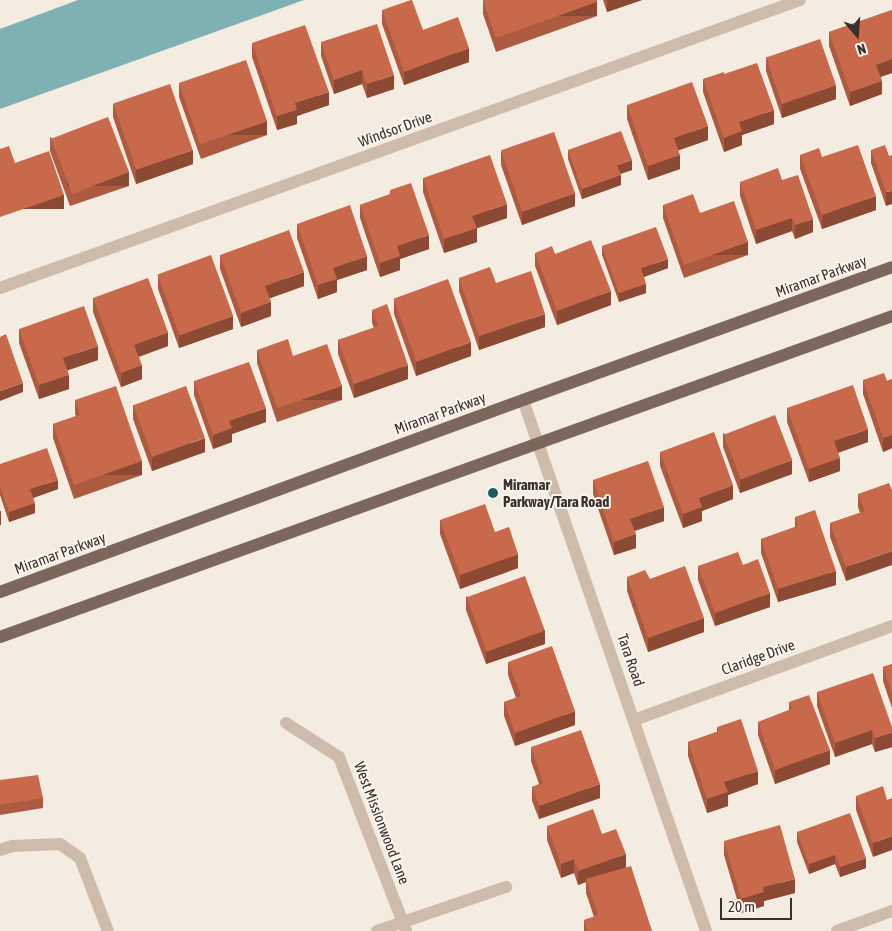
<!DOCTYPE html>
<style>
body{margin:0}
#map{position:relative;width:892px;height:931px;overflow:hidden;background:#f4ebe1;font-family:"Asap Condensed",sans-serif}
div>[style]{position:absolute}
[style*='--x']{left:calc(var(--x)*1px);top:calc(var(--y)*1px);width:calc(var(--w)*1px);rotate:calc(var(--a)*1deg)}
.water>*{inset:0;background:#7fb0b2}
.lane>*{height:12px;margin:-6px;padding:0 6px;transform-origin:6px;border-radius:6px;background:#cdbbac}
.street>*{height:12px;margin:-6px;padding:0 6px;transform-origin:6px;border-radius:6px;background:#cdbbac}
.primary>*{height:12px;margin:-6px;padding:0 6px;transform-origin:6px;border-radius:6px;background:#7d675c}
.wall>*{inset:0;background:#ac5a40}
.shaded-wall>*{inset:0;background:#8c4a34;transform-origin:0 0}
.building>*{inset:0;background:#c8694b;transform-origin:0 0}
.dots>*{width:14px;height:14px;translate:-50% -50%;box-sizing:border-box;border:2px solid #fbf5ee;border-radius:50%}
span{translate:-50% -50%;white-space:nowrap;text-align:center;line-height:1.15;-webkit-text-stroke:4px #fbf5ee;paint-order:stroke}
.street-label{font-size:15px;color:#3b302b}
.poi-label{font-size:15px;color:#3b302b;font-weight:700}
.left{translate:0 -50%;text-align:left}
.north{position:absolute;left:832px;top:10px;width:50px;height:50px;-webkit-text-stroke:4px #fbf5ee;paint-order:stroke;rotate:162deg;font-size:14px;font-weight:700;line-height:20px;text-align:center;color:#3b302b}
.north::after{content:'';display:block;margin:auto;width:18px;height:22px;background:#3b302b;clip-path:polygon(50% 0,100% 100%,50% 72%,0 100%)}
.scale{position:absolute;left:720px;top:898px;width:72px;height:22px;box-sizing:border-box;border:2px solid #3b302b;border-top:0;padding-left:6px;font-size:15px;line-height:18px;white-space:nowrap;color:#3b302b;-webkit-text-stroke:4px #fbf5ee;paint-order:stroke}
</style>
<div id="map">
<div class="water">
<i style="clip-path:polygon(78px 0,304px 0,0 109px,0 29px)"></i>
</div>
<div class="lane">
<i style="--x:403;--y:922;--w:109;--a:-18.8"></i>
</div>
<div class="street">
<i style="--x:0;--y:288;--w:850;--a:-19.8"></i>
<i style="--x:523;--y:400;--w:562;--a:70.98"></i>
<i style="--x:634;--y:720;--w:275;--a:-20"></i>
<i style="--x:286;--y:723;--w:63;--a:32.7"></i>
<i style="--x:339;--y:757;--w:186;--a:68.9"></i>
<i style="--x:0;--y:850;--w:13;--a:-18"></i>
<i style="--x:12;--y:846;--w:48;--a:-2.4"></i>
<i style="--x:60;--y:844;--w:24;--a:35"></i>
<i style="--x:80;--y:858;--w:78;--a:69"></i>
<i style="--x:377;--y:931;--w:28;--a:-19"></i>
<i style="--x:837;--y:931;--w:59;--a:-20"></i>
</div>
<div class="primary">
<i style="--x:0;--y:592;--w:557;--a:-20.16"></i>
<i style="--x:523;--y:400;--w:392;--a:-19.8"></i>
<i style="--x:0;--y:637;--w:948;--a:-19.79"></i>
</div>
<div class="wall">
<i style="clip-path:polygon(483px 0,597px 16px,496px 52px,483px 14px)"></i>
<i style="clip-path:polygon(603px 0,642px 0,607px 12px)"></i>
<i style="clip-path:polygon(382px 10px,423px 30px,469px 62px,404px 85px,382px 24px)"></i>
<i style="clip-path:polygon(892px 10px,892px 73px,881px 77px,882px 94px,850px 106px,829px 46px,829px 32px)"></i>
<i style="clip-path:polygon(321px 42px,394px 89px,367px 98px,362px 84px,334px 94px,321px 56px)"></i>
<i style="clip-path:polygon(252px 43px,329px 105px,297px 116px,297px 124px,277px 130px,252px 57px)"></i>
<i style="clip-path:polygon(766px 57px,836px 99px,782px 118px,766px 71px)"></i>
<i style="clip-path:polygon(724px 74px,774px 124px,742px 135px,742px 145px,724px 152px,703px 92px,703px 79px)"></i>
<i style="clip-path:polygon(179px 83px,267px 135px,201px 159px,179px 97px)"></i>
<i style="clip-path:polygon(113px 104px,193px 164px,136px 184px,113px 117px)"></i>
<i style="clip-path:polygon(627px 105px,708px 140px,678px 150px,680px 169px,648px 180px,627px 119px)"></i>
<i style="clip-path:polygon(50px 137px,129px 186px,70px 206px,50px 151px)"></i>
<i style="clip-path:polygon(568px 150px,632px 170px,620px 174px,621px 185px,582px 199px,568px 159px)"></i>
<i style="clip-path:polygon(871px 150px,889px 156px,886px 206px,871px 163px)"></i>
<i style="clip-path:polygon(501px 151px,575px 206px,522px 225px,501px 165px)"></i>
<i style="clip-path:polygon(800px 155px,822px 157px,876px 210px,822px 229px,800px 169px)"></i>
<i style="clip-path:polygon(423px 178px,507px 218px,477px 228px,477px 242px,444px 253px,423px 192px)"></i>
<i style="clip-path:polygon(782px 180px,813px 232px,795px 239px,792px 231px,756px 244px,740px 196px,740px 182px)"></i>
<i style="clip-path:polygon(390px 190px,429px 249px,400px 259px,400px 270px,380px 277px,360px 218px,360px 205px,390px 194px)"></i>
<i style="clip-path:polygon(663px 205px,700px 213px,748px 255px,684px 278px,663px 218px)"></i>
<i style="clip-path:polygon(297px 224px,367px 270px,337px 280px,337px 292px,318px 299px,297px 238px)"></i>
<i style="clip-path:polygon(602px 246px,668px 268px,644px 277px,646px 293px,619px 302px,602px 255px)"></i>
<i style="clip-path:polygon(535px 253px,555px 254px,611px 305px,557px 325px,535px 266px)"></i>
<i style="clip-path:polygon(220px 255px,304px 286px,270px 298px,271px 316px,241px 327px,220px 269px)"></i>
<i style="clip-path:polygon(158px 275px,233px 329px,179px 348px,158px 289px)"></i>
<i style="clip-path:polygon(459px 278px,545px 327px,479px 350px,459px 291px)"></i>
<i style="clip-path:polygon(93px 298px,168px 346px,139px 357px,142px 379px,121px 387px,93px 312px)"></i>
<i style="clip-path:polygon(394px 300px,471px 356px,416px 376px,394px 314px)"></i>
<i style="clip-path:polygon(372px 310px,408px 379px,354px 398px,338px 354px,338px 340px,374px 328px,372px 323px)"></i>
<i style="clip-path:polygon(19px 329px,98px 360px,67px 370px,69px 389px,39px 399px,19px 343px)"></i>
<i style="clip-path:polygon(257px 350px,293px 356px,342px 400px,277px 422px,257px 363px)"></i>
<i style="clip-path:polygon(892px 379px,892px 448px,883px 452px,863px 394px,863px 380px,887px 381px)"></i>
<i style="clip-path:polygon(194px 381px,266px 422px,232px 434px,232px 442px,213px 449px,194px 395px)"></i>
<i style="clip-path:polygon(75px 400px,142px 475px,74px 499px,53px 438px,53px 424px,76px 416px,75px 414px)"></i>
<i style="clip-path:polygon(133px 405px,205px 452px,152px 471px,133px 419px)"></i>
<i style="clip-path:polygon(787px 408px,868px 442px,838px 453px,840px 471px,809px 482px,787px 422px)"></i>
<i style="clip-path:polygon(723px 433px,792px 474px,740px 493px,723px 447px)"></i>
<i style="clip-path:polygon(660px 452px,733px 499px,702px 511px,702px 521px,683px 528px,660px 466px)"></i>
<i style="clip-path:polygon(0 464px,58px 489px,33px 498px,35px 513px,9px 522px,0 495px)"></i>
<i style="clip-path:polygon(593px 480px,664px 521px,635px 531px,636px 548px,614px 555px,593px 494px)"></i>
<i style="clip-path:polygon(892px 490px,846px 581px,830px 537px,830px 523px,860px 513px,858px 507px,858px 494px)"></i>
<i style="clip-path:polygon(795px 517px,836px 585px,778px 602px,761px 553px,761px 539px,795px 527px)"></i>
<i style="clip-path:polygon(440px 520px,495px 532px,518px 568px,460px 589px,440px 534px)"></i>
<i style="clip-path:polygon(743px 565px,770px 607px,715px 626px,698px 580px,698px 566px)"></i>
<i style="clip-path:polygon(627px 577px,650px 579px,704px 632px,648px 652px,627px 591px)"></i>
<i style="clip-path:polygon(466px 596px,545px 644px,486px 664px,466px 610px)"></i>
<i style="clip-path:polygon(508px 662px,575px 725px,515px 746px,504px 716px,504px 702px,516px 698px,508px 675px)"></i>
<i style="clip-path:polygon(892px 664px,892px 708px,883px 681px,883px 667px)"></i>
<i style="clip-path:polygon(817px 692px,892px 727px,892px 747px,875px 752px,872px 744px,835px 757px,817px 706px)"></i>
<i style="clip-path:polygon(789px 702px,830px 764px,775px 784px,758px 735px,758px 722px,789px 710px)"></i>
<i style="clip-path:polygon(717px 727px,758px 784px,728px 795px,728px 806px,707px 813px,688px 756px,688px 742px,717px 732px)"></i>
<i style="clip-path:polygon(531px 747px,600px 798px,539px 819px,532px 801px,532px 787px,539px 784px,531px 761px)"></i>
<i style="clip-path:polygon(0 780px,43px 798px,43px 808px,0 815px)"></i>
<i style="clip-path:polygon(856px 796px,887px 800px,873px 857px,856px 810px)"></i>
<i style="clip-path:polygon(547px 826px,602px 834px,626px 867px,652px 931px,584px 931px,584px 920px,594px 917px,586px 893px,586px 882px,578px 885px,574px 873px,561px 878px,547px 840px)"></i>
<i style="clip-path:polygon(797px 832px,866px 868px,840px 877px,835px 864px,809px 874px,797px 842px)"></i>
<i style="clip-path:polygon(724px 841px,795px 893px,764px 901px,764px 906px,741px 913px,724px 855px)"></i>
</div>
<div class="shaded-wall">
<i style="clip-path:polygon(607px 0,642px 0,607px 12px)"></i>
<i style="left:597px;top:2px;width:14px;height:107px;rotate:90deg"></i>
<i style="clip-path:polygon(469px 48px,469px 62px,404px 85px,404px 72px)"></i>
<i style="clip-path:polygon(892px 59px,892px 73px,876px 78px,876px 65px)"></i>
<i style="clip-path:polygon(362px 70px,362px 84px,334px 94px,334px 80px)"></i>
<i style="clip-path:polygon(394px 75px,394px 89px,367px 98px,367px 84px)"></i>
<i style="clip-path:polygon(882px 81px,882px 94px,850px 106px,850px 92px)"></i>
<i style="clip-path:polygon(836px 85px,836px 99px,782px 118px,782px 104px)"></i>
<i style="clip-path:polygon(329px 92px,329px 105px,297px 116px,297px 124px,277px 130px,277px 116px,295px 103px)"></i>
<i style="clip-path:polygon(774px 110px,774px 124px,742px 135px,742px 145px,724px 152px,724px 138px,739px 122px)"></i>
<i style="left:267px;top:121px;width:14px;height:70px;rotate:90deg"></i>
<i style="clip-path:polygon(708px 126px,708px 140px,674px 152px,674px 138px)"></i>
<i style="clip-path:polygon(193px 150px,193px 164px,136px 184px,136px 170px)"></i>
<i style="clip-path:polygon(680px 155px,680px 169px,648px 180px,648px 166px)"></i>
<i style="clip-path:polygon(632px 160px,632px 170px,617px 175px,617px 165px)"></i>
<i style="left:129px;top:172px;width:14px;height:62px;rotate:90deg"></i>
<i style="clip-path:polygon(621px 175px,621px 185px,582px 199px,582px 189px)"></i>
<i style="clip-path:polygon(892px 191px,892px 204px,886px 206px,886px 192px)"></i>
<i style="clip-path:polygon(575px 193px,575px 206px,522px 225px,522px 211px)"></i>
<i style="left:64px;top:195px;width:14px;height:68px;rotate:90deg"></i>
<i style="clip-path:polygon(876px 196px,876px 210px,822px 229px,822px 215px)"></i>
<i style="clip-path:polygon(507px 204px,507px 218px,472px 230px,472px 216px)"></i>
<i style="clip-path:polygon(792px 218px,792px 231px,756px 244px,756px 230px)"></i>
<i style="clip-path:polygon(813px 219px,813px 232px,795px 239px,795px 225px)"></i>
<i style="clip-path:polygon(477px 228px,477px 242px,444px 253px,444px 239px)"></i>
<i style="clip-path:polygon(429px 235px,429px 249px,400px 259px,400px 270px,380px 277px,380px 263px,397px 246px)"></i>
<i style="left:748px;top:242px;width:13px;height:68px;rotate:90deg"></i>
<i style="clip-path:polygon(367px 256px,367px 270px,337px 280px,337px 292px,318px 299px,318px 285px,333px 268px)"></i>
<i style="clip-path:polygon(668px 259px,668px 268px,641px 278px,641px 268px)"></i>
<i style="clip-path:polygon(304px 272px,304px 286px,265px 300px,265px 286px)"></i>
<i style="clip-path:polygon(646px 284px,646px 293px,619px 302px,619px 293px)"></i>
<i style="clip-path:polygon(611px 291px,611px 305px,557px 325px,557px 311px)"></i>
<i style="clip-path:polygon(271px 302px,271px 316px,241px 327px,241px 313px)"></i>
<i style="clip-path:polygon(545px 314px,545px 327px,479px 350px,479px 336px)"></i>
<i style="clip-path:polygon(233px 316px,233px 329px,179px 348px,179px 335px)"></i>
<i style="clip-path:polygon(168px 332px,168px 346px,134px 358px,134px 345px)"></i>
<i style="clip-path:polygon(471px 342px,471px 356px,416px 376px,416px 362px)"></i>
<i style="clip-path:polygon(98px 346px,98px 360px,63px 372px,63px 358px)"></i>
<i style="clip-path:polygon(142px 365px,142px 379px,121px 387px,121px 373px)"></i>
<i style="clip-path:polygon(408px 365px,408px 379px,354px 398px,354px 384px)"></i>
<i style="clip-path:polygon(69px 375px,69px 389px,39px 399px,39px 385px)"></i>
<i style="clip-path:polygon(23px 383px,23px 392px,0 401px,0 391px)"></i>
<i style="left:342px;top:386px;width:14px;height:69px;rotate:90deg"></i>
<i style="clip-path:polygon(266px 408px,266px 422px,232px 434px,232px 442px,213px 449px,213px 435px,229px 421px)"></i>
<i style="clip-path:polygon(868px 429px,868px 442px,834px 454px,834px 441px)"></i>
<i style="clip-path:polygon(892px 435px,892px 448px,883px 452px,883px 438px)"></i>
<i style="clip-path:polygon(205px 438px,205px 452px,152px 471px,152px 457px)"></i>
<i style="clip-path:polygon(840px 458px,840px 471px,809px 482px,809px 469px)"></i>
<i style="clip-path:polygon(792px 460px,792px 474px,740px 493px,740px 479px)"></i>
<i style="left:142px;top:461px;width:14px;height:72px;rotate:90deg"></i>
<i style="clip-path:polygon(58px 480px,58px 489px,30px 499px,30px 489px)"></i>
<i style="clip-path:polygon(733px 485px,733px 499px,702px 511px,702px 521px,683px 528px,683px 514px,699px 498px)"></i>
<i style="clip-path:polygon(35px 503px,35px 513px,9px 522px,9px 512px)"></i>
<i style="clip-path:polygon(664px 507px,664px 521px,630px 532px,630px 519px)"></i>
<i style="left:1px;top:511px;width:14px;height:1px;rotate:90deg"></i>
<i style="clip-path:polygon(636px 534px,636px 548px,614px 555px,614px 542px)"></i>
<i style="clip-path:polygon(892px 551px,892px 565px,846px 581px,846px 567px)"></i>
<i style="clip-path:polygon(518px 554px,518px 568px,460px 589px,460px 575px)"></i>
<i style="clip-path:polygon(836px 571px,836px 585px,778px 602px,778px 589px)"></i>
<i style="clip-path:polygon(770px 593px,770px 607px,715px 626px,715px 613px)"></i>
<i style="clip-path:polygon(704px 618px,704px 632px,648px 652px,648px 638px)"></i>
<i style="clip-path:polygon(545px 630px,545px 644px,486px 664px,486px 651px)"></i>
<i style="clip-path:polygon(575px 711px,575px 725px,515px 746px,515px 733px)"></i>
<i style="clip-path:polygon(872px 730px,872px 744px,835px 757px,835px 743px)"></i>
<i style="clip-path:polygon(892px 733px,892px 747px,875px 752px,875px 738px)"></i>
<i style="clip-path:polygon(830px 750px,830px 764px,775px 784px,775px 770px)"></i>
<i style="clip-path:polygon(758px 771px,758px 784px,728px 795px,728px 806px,707px 813px,707px 799px,724px 782px)"></i>
<i style="clip-path:polygon(600px 784px,600px 798px,539px 819px,539px 806px)"></i>
<i style="clip-path:polygon(892px 836px,892px 850px,873px 857px,873px 843px)"></i>
<i style="clip-path:polygon(626px 854px,626px 868px,586px 879px,586px 882px,578px 885px,578px 871px)"></i>
<i style="clip-path:polygon(835px 855px,835px 864px,809px 874px,809px 864px)"></i>
<i style="clip-path:polygon(866px 858px,866px 868px,840px 877px,840px 867px)"></i>
<i style="clip-path:polygon(574px 859px,574px 873px,561px 878px,561px 864px)"></i>
<i style="clip-path:polygon(795px 879px,795px 893px,764px 901px,764px 906px,741px 913px,741px 899px,763px 887px)"></i>
</div>
<div class="building">
<i style="clip-path:polygon(411px 0,412px 0,423px 30px,458px 17px,469px 48px,404px 72px,382px 10px)"></i>
<i style="clip-path:polygon(483px 0,597px 0,597px 2px,496px 38px)"></i>
<i style="clip-path:polygon(892px 10px,892px 59px,876px 65px,882px 81px,850px 92px,829px 32px)"></i>
<i style="clip-path:polygon(377px 24px,394px 75px,367px 84px,362px 70px,334px 80px,321px 42px)"></i>
<i style="clip-path:polygon(305px 25px,329px 92px,295px 103px,297px 110px,277px 116px,252px 43px)"></i>
<i style="left:820px;top:39px;width:49px;height:57px;rotate:71deg"></i>
<i style="left:246px;top:60px;width:65px;height:71px;rotate:71deg"></i>
<i style="clip-path:polygon(757px 63px,774px 110px,739px 122px,742px 131px,724px 138px,703px 79px,724px 72px,724px 74px)"></i>
<i style="clip-path:polygon(692px 82px,708px 126px,674px 138px,680px 155px,648px 166px,627px 105px)"></i>
<i style="left:170px;top:84px;width:70px;height:60px;rotate:71deg"></i>
<i style="left:108px;top:117px;width:59px;height:61px;rotate:69deg"></i>
<i style="clip-path:polygon(621px 131px,632px 160px,617px 165px,621px 175px,582px 189px,568px 150px)"></i>
<i style="left:554px;top:132px;width:65px;height:56px;rotate:71deg"></i>
<i style="clip-path:polygon(858px 145px,876px 196px,822px 215px,800px 155px,819px 148px,822px 157px)"></i>
<i style="clip-path:polygon(885px 145px,889px 156px,892px 155px,892px 191px,886px 192px,871px 150px)"></i>
<i style="clip-path:polygon(9px 146px,15px 163px,49px 151px,64px 195px,0 217px,0 149px)"></i>
<i style="clip-path:polygon(490px 155px,507px 204px,472px 216px,477px 228px,444px 239px,423px 178px)"></i>
<i style="clip-path:polygon(778px 168px,782px 180px,798px 175px,813px 219px,795px 225px,792px 218px,756px 230px,740px 182px)"></i>
<i style="clip-path:polygon(411px 183px,429px 235px,397px 246px,400px 256px,380px 263px,360px 205px,391px 194px,390px 190px)"></i>
<i style="clip-path:polygon(693px 194px,700px 213px,734px 201px,748px 242px,684px 265px,663px 205px)"></i>
<i style="clip-path:polygon(350px 205px,367px 256px,333px 268px,337px 279px,318px 285px,297px 224px)"></i>
<i style="clip-path:polygon(656px 227px,668px 259px,641px 268px,646px 284px,619px 293px,602px 246px)"></i>
<i style="clip-path:polygon(289px 230px,304px 272px,265px 286px,271px 302px,241px 313px,220px 255px)"></i>
<i style="clip-path:polygon(591px 240px,611px 291px,557px 311px,535px 253px,552px 246px,555px 254px)"></i>
<i style="left:211px;top:255px;width:65px;height:57px;rotate:70deg"></i>
<i style="clip-path:polygon(490px 267px,496px 283px,531px 271px,545px 314px,479px 336px,459px 278px)"></i>
<i style="clip-path:polygon(148px 278px,168px 332px,134px 345px,142px 365px,121px 373px,93px 298px)"></i>
<i style="left:448px;top:279px;width:67px;height:58px;rotate:70deg"></i>
<i style="clip-path:polygon(387px 304px,408px 365px,354px 384px,338px 340px,378px 326px,372px 310px)"></i>
<i style="clip-path:polygon(84px 306px,98px 346px,63px 358px,69px 375px,39px 385px,19px 329px)"></i>
<i style="clip-path:polygon(6px 334px,23px 383px,0 391px,0 337px)"></i>
<i style="clip-path:polygon(288px 339px,293px 356px,327px 344px,342px 386px,277px 408px,257px 350px)"></i>
<i style="clip-path:polygon(249px 362px,266px 408px,229px 421px,232px 428px,213px 435px,194px 381px)"></i>
<i style="clip-path:polygon(884px 373px,887px 381px,892px 379px,892px 435px,883px 438px,863px 380px)"></i>
<i style="clip-path:polygon(853px 385px,868px 429px,834px 441px,840px 458px,809px 469px,787px 408px)"></i>
<i style="clip-path:polygon(116px 386px,142px 461px,74px 485px,53px 424px,80px 415px,75px 400px)"></i>
<i style="left:186px;top:386px;width:55px;height:56px;rotate:70deg"></i>
<i style="left:775px;top:415px;width:48px;height:55px;rotate:69deg"></i>
<i style="clip-path:polygon(714px 432px,733px 485px,699px 498px,702px 507px,683px 514px,660px 452px)"></i>
<i style="clip-path:polygon(47px 448px,58px 480px,30px 489px,35px 503px,9px 512px,0 486px,0 464px)"></i>
<i style="clip-path:polygon(648px 461px,664px 507px,630px 519px,636px 534px,614px 542px,593px 480px)"></i>
<i style="clip-path:polygon(889px 483px,892px 490px,892px 551px,846px 567px,830px 523px,865px 511px,858px 494px)"></i>
<i style="clip-path:polygon(485px 504px,495px 532px,509px 527px,518px 554px,460px 575px,440px 520px)"></i>
<i style="clip-path:polygon(815px 510px,836px 571px,778px 589px,761px 539px,798px 526px,795px 517px)"></i>
<i style="clip-path:polygon(738px 552px,743px 565px,758px 559px,770px 593px,715px 613px,698px 566px)"></i>
<i style="clip-path:polygon(685px 566px,704px 618px,648px 638px,627px 577px,645px 570px,650px 579px)"></i>
<i style="left:525px;top:576px;width:58px;height:62px;rotate:70deg"></i>
<i style="clip-path:polygon(552px 646px,575px 711px,515px 733px,504px 702px,521px 696px,508px 662px)"></i>
<i style="clip-path:polygon(892px 664px,892px 694px,883px 667px)"></i>
<i style="clip-path:polygon(873px 673px,892px 727px,892px 733px,875px 738px,872px 730px,835px 743px,817px 692px)"></i>
<i style="clip-path:polygon(809px 695px,830px 750px,775px 770px,758px 722px,792px 709px,789px 702px)"></i>
<i style="clip-path:polygon(741px 719px,758px 771px,724px 782px,728px 792px,707px 799px,688px 742px,719px 731px,717px 727px)"></i>
<i style="clip-path:polygon(581px 730px,600px 784px,539px 806px,532px 787px,543px 783px,531px 747px)"></i>
<i style="clip-path:polygon(38px 775px,43px 798px,0 805px,0 780px)"></i>
<i style="clip-path:polygon(883px 786px,887px 800px,892px 798px,892px 836px,873px 843px,856px 796px)"></i>
<i style="clip-path:polygon(593px 809px,602px 834px,616px 829px,626px 854px,578px 871px,574px 859px,561px 864px,547px 826px)"></i>
<i style="clip-path:polygon(850px 813px,866px 858px,840px 867px,835px 855px,809px 864px,797px 832px)"></i>
<i style="clip-path:polygon(780px 825px,795px 879px,763px 887px,764px 892px,741px 899px,724px 841px)"></i>
<i style="clip-path:polygon(631px 866px,652px 931px,587px 931px,584px 920px,598px 915px,586px 879px)"></i>
</div>
<div class="dots">
<i style="left:493px;top:493px;background:#1f5a5e"></i>
</div>
<div class="street-label">
<span style="left:395px;top:129px;rotate:-20deg">Windsor Drive</span>
<span style="left:821px;top:276px;rotate:-20deg">Miramar Parkway</span>
<span style="left:440px;top:413px;rotate:-20deg">Miramar Parkway</span>
<span style="left:60px;top:553px;rotate:-20deg">Miramar Parkway</span>
<span style="left:758px;top:657px;rotate:-20deg">Claridge Drive</span>
<span style="left:631px;top:660px;rotate:71deg">Tara Road</span>
<span style="left:382px;top:823px;rotate:69deg">West Missionwood Lane</span>
</div>
<div class="poi-label">
<span class="left" style="left:503px;top:493px">Miramar<br>Parkway/Tara Road</span>
</div>
<div class="north">N</div>
<div class="scale">20 m</div>
</div>
